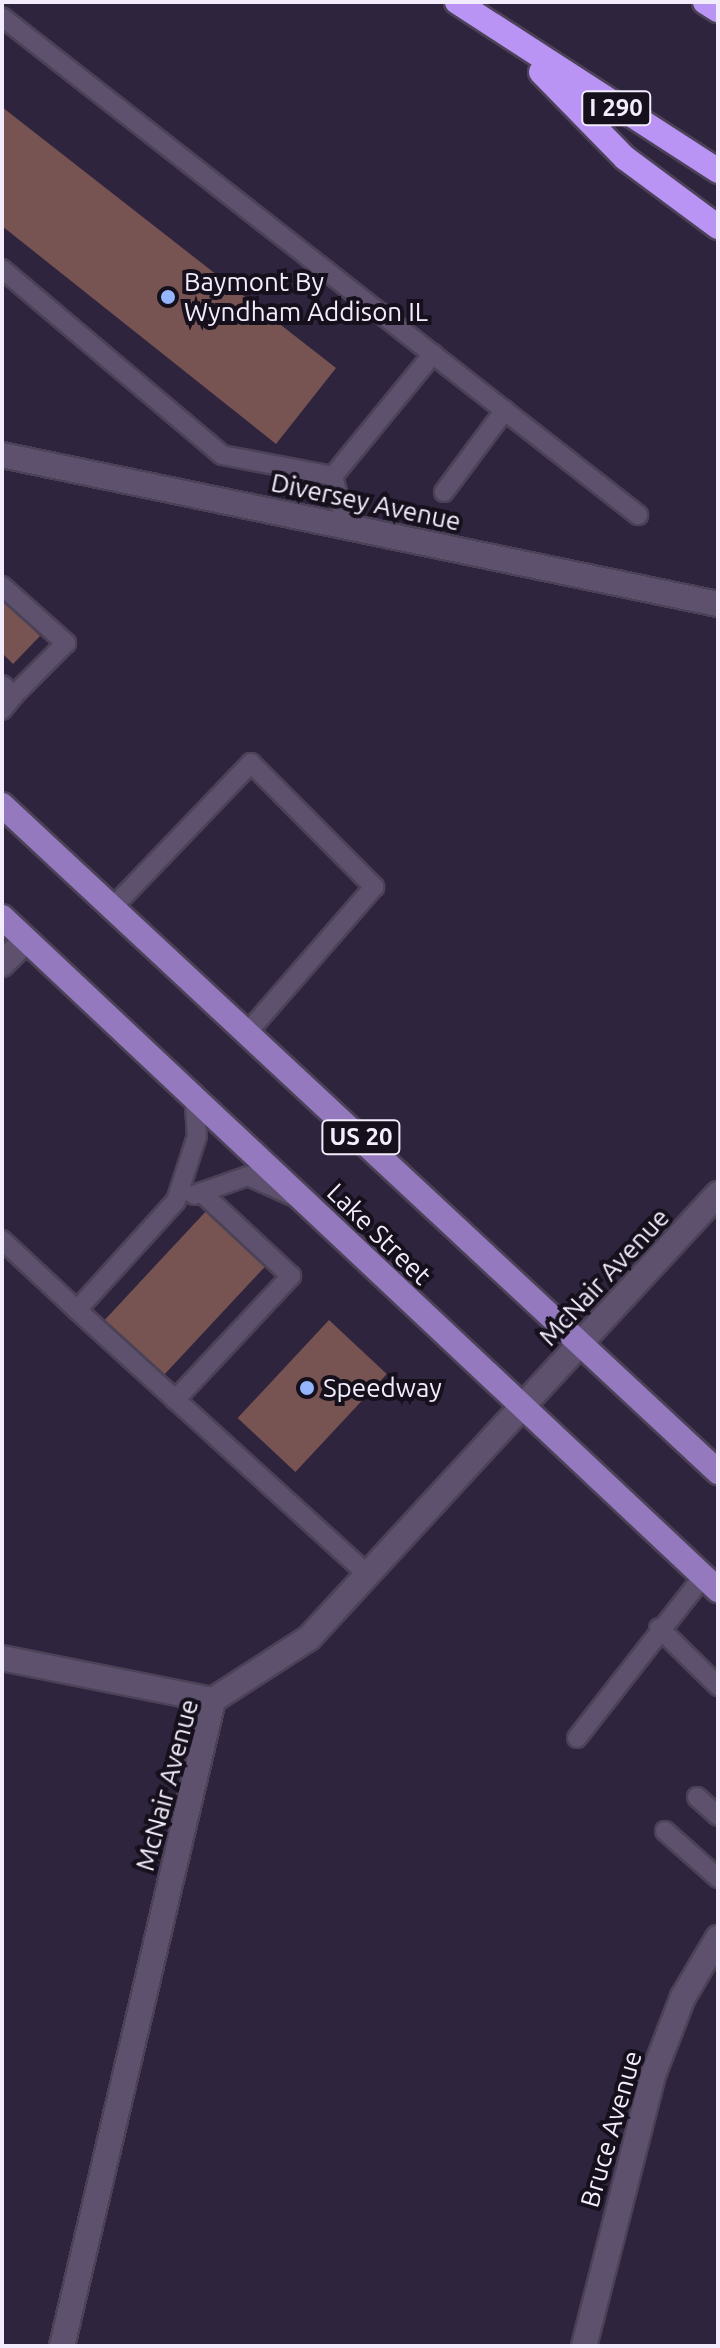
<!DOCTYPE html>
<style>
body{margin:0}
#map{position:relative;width:720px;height:2348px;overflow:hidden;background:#2f243d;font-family:Ubuntu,sans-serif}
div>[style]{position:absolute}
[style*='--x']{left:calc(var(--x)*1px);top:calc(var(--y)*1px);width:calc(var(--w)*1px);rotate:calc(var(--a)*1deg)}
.building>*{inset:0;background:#775352;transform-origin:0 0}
.roads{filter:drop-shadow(2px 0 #4c4257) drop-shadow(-2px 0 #4c4257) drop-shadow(0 2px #4c4257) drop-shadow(0 -2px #4c4257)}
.service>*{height:18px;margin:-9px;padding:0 9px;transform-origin:9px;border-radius:9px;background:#5d516d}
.minor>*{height:24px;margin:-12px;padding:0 12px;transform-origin:12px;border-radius:12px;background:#5d516d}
.primary>*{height:24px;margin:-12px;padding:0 12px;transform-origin:12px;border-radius:12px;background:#9479bf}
.motorway>*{height:24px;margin:-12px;padding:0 12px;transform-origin:12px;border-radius:12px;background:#b994f5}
.dots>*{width:22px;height:22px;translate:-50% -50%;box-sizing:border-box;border:4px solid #15101b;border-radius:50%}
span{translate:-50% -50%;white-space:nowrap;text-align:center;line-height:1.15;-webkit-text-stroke:8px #15101b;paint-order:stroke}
.shield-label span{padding:2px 6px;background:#15101b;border:2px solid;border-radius:6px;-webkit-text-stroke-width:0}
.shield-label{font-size:24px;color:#f3ecfd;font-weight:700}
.poi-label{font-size:26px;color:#f3ecfd}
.left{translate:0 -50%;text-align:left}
.street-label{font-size:26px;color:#f3ecfd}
.frame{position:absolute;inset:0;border:4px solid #f3ecfd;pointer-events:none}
</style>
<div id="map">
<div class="building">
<i style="clip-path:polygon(2px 107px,336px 368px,276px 444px,2px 226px)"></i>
<i style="clip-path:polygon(2px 599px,40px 636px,13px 664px,2px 653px)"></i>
<i style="left:209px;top:1208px;width:81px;height:154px;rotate:43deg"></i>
<i style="left:329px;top:1320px;width:79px;height:134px;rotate:43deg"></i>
</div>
<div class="roads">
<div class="service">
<i style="--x:2;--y:17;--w:808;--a:38.06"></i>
<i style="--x:2;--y:269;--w:288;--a:40.2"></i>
<i style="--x:222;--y:455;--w:113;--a:10.7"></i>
<i style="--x:333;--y:476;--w:158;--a:-50.7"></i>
<i style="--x:333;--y:476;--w:52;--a:75.4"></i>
<i style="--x:444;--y:492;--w:102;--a:-53.4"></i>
<i style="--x:2;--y:586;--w:86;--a:41.7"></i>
<i style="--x:66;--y:643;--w:74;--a:135"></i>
<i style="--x:2;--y:685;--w:16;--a:40"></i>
<i style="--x:14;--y:695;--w:19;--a:129"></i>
<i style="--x:114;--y:906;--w:198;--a:-46.2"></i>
<i style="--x:251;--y:763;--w:175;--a:45.2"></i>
<i style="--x:374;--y:887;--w:194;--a:131"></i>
<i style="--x:194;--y:1195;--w:57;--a:-19.4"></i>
<i style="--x:248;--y:1176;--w:49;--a:24"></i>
<i style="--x:2;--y:1240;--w:103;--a:43"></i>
<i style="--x:77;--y:1310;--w:147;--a:-47.8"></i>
<i style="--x:176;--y:1201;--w:68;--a:-72.1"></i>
<i style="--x:197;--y:1136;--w:43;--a:-94"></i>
<i style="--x:77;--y:1310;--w:394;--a:42.3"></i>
<i style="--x:175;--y:1400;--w:170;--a:-46.9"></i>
<i style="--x:291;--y:1276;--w:123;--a:-137"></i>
<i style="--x:659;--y:1628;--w:83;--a:44.5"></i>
<i style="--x:577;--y:1738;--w:204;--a:-52"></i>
<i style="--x:697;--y:1797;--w:28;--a:42"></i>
<i style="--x:665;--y:1831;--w:71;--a:41.6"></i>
</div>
<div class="minor">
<i style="--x:2;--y:455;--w:731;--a:11.76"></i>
<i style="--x:2;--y:964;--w:34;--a:-45"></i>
<i style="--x:2;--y:1658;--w:215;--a:11.3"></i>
<i style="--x:62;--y:2346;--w:663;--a:-76.84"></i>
<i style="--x:213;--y:1700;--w:114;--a:-32.9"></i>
<i style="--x:309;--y:1638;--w:604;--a:-47.35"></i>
<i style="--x:584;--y:2346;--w:280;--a:-75.7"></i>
<i style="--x:653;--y:2075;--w:84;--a:-69"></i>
<i style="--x:683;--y:1997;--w:69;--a:-59.3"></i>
</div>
<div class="primary">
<i style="--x:2;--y:805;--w:979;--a:42.97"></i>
<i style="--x:2;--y:917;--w:983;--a:43.23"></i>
</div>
<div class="motorway">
<i style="--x:457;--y:2;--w:311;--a:32.9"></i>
<i style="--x:705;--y:2;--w:15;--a:32"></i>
<i style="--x:541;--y:72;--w:120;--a:45.7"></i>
<i style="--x:625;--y:158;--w:116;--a:36.6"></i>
</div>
</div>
<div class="dots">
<i style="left:168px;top:297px;background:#95b6fd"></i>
<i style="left:307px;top:1388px;background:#95b6fd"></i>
</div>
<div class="shield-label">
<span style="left:616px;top:108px">I 290</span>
<span style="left:361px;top:1137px">US 20</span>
</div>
<div class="poi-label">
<span class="left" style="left:184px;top:297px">Baymont By<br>Wyndham Addison IL</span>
<span class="left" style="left:323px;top:1388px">Speedway</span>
</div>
<div class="street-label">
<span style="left:366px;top:502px;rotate:12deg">Diversey Avenue</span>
<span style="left:379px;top:1234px;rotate:44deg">Lake Street</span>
<span style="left:604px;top:1277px;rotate:-47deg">McNair Avenue</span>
<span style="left:167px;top:1785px;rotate:-75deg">McNair Avenue</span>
<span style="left:611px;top:2129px;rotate:-74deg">Bruce Avenue</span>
</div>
<div class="frame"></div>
</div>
